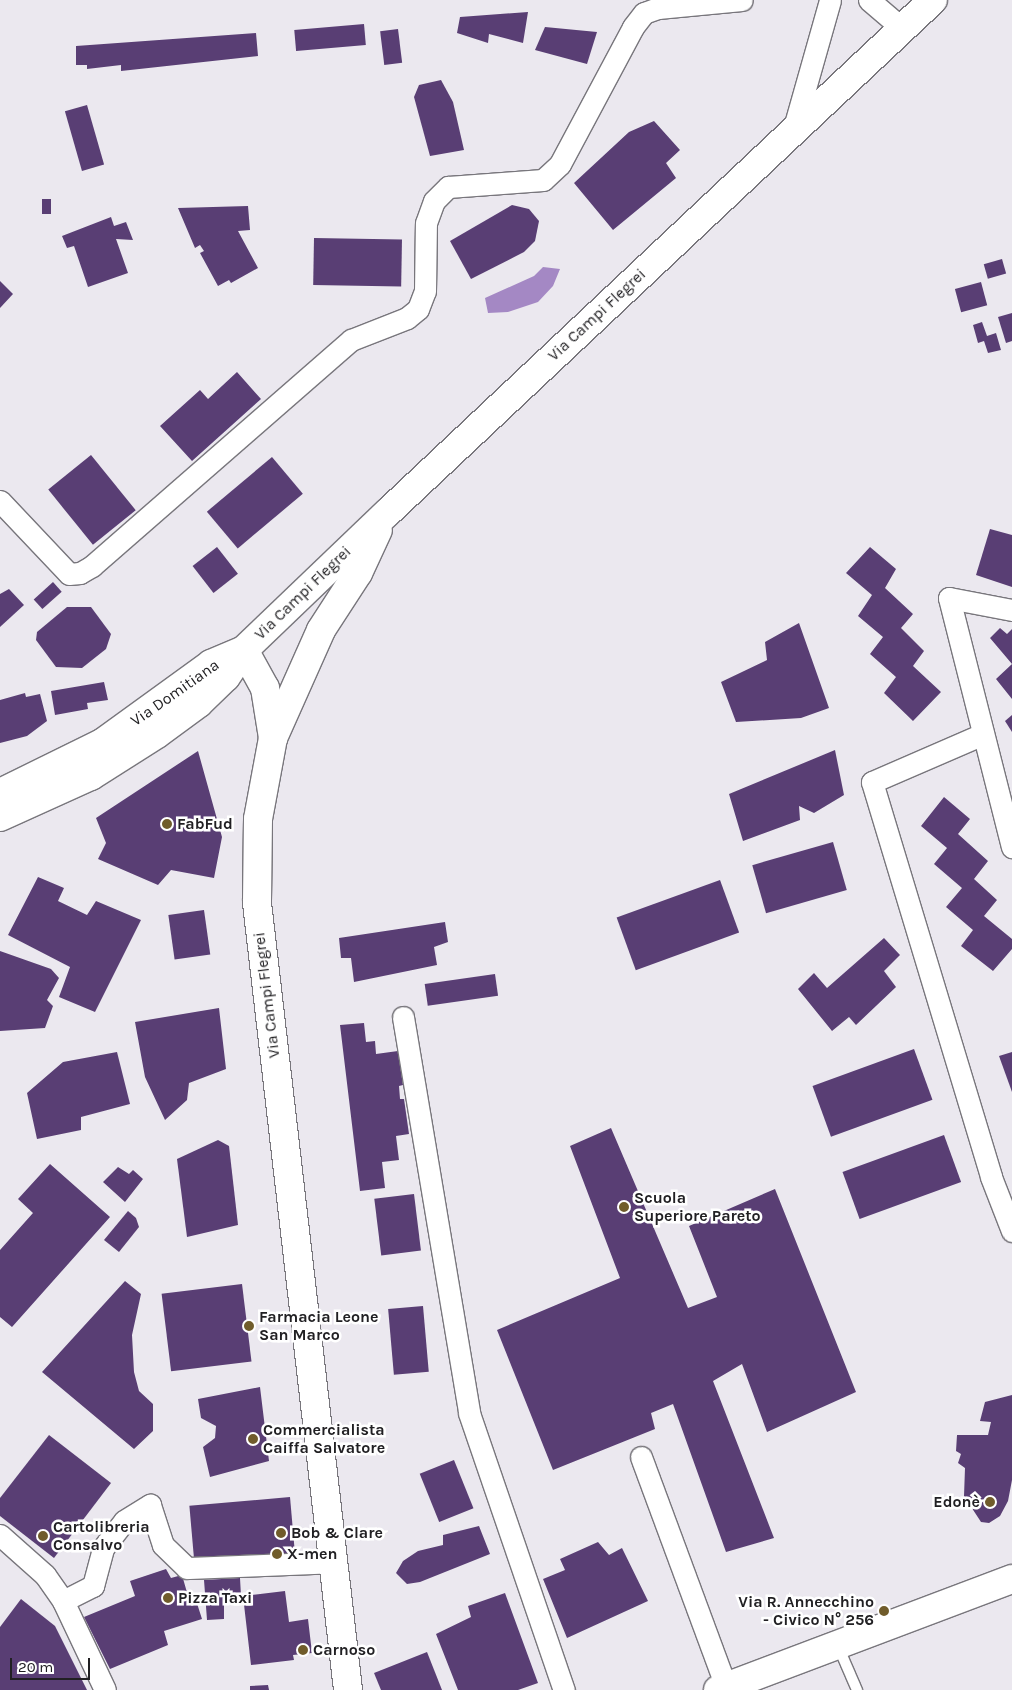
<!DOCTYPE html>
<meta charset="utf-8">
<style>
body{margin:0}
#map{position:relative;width:1012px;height:1690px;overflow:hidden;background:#ebe8ef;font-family:Karla,sans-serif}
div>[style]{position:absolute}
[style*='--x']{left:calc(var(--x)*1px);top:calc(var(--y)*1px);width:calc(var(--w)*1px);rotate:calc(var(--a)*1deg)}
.water>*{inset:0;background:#a488c4}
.building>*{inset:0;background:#593e74;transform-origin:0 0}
.roads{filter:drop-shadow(1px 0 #78767c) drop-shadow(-1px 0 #78767c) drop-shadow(0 1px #78767c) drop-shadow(0 -1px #78767c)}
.lane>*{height:10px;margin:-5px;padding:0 5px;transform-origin:5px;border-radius:5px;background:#fff}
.street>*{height:21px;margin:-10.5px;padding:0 10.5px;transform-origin:10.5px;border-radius:10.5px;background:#fff}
.secondary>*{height:28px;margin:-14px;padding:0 14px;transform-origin:14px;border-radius:14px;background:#fff}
.dots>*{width:14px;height:14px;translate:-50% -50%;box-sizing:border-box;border:2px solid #fff;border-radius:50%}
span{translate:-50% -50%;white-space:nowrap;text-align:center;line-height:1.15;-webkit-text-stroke:5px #fff;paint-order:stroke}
.street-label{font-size:16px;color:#212023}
.poi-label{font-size:16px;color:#212023;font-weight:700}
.left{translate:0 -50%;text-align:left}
.right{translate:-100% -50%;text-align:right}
.scale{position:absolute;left:10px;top:1658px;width:80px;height:22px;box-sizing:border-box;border:2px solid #212023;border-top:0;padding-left:6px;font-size:15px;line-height:18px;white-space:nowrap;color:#212023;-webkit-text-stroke:4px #fff;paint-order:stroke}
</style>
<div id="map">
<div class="water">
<i style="clip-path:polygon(543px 267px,560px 269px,553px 286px,538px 302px,508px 312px,488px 313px,485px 298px,534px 276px)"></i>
</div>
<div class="building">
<i style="clip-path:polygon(528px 12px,523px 43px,489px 34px,488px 43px,457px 33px,460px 17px)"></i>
<i style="left:364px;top:24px;width:21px;height:70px;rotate:85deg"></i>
<i style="clip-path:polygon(545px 27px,597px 32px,587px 64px,535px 50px)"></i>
<i style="left:398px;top:29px;width:34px;height:18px;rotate:83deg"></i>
<i style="clip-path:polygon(256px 33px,258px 56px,121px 71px,121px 65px,87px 69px,87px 65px,76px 65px,76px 46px)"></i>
<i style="clip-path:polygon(441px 80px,453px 102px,464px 150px,430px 156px,414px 97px,419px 85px)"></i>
<i style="left:87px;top:105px;width:62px;height:23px;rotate:74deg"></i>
<i style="clip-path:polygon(654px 121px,680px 150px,666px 163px,676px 178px,613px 230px,574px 183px,629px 132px)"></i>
<i style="left:51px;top:199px;width:15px;height:9px;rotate:90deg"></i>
<i style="clip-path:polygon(512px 205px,529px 209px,539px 221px,535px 241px,524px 252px,471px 279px,450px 241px)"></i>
<i style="clip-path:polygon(248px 206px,250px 230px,238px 231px,258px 268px,231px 283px,229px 280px,218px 286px,200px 253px,204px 251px,200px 245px,195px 248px,178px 208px)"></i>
<i style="clip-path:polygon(111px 217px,114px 226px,126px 222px,133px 240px,116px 239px,128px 273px,88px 287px,74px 246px,67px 248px,62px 236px)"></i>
<i style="left:314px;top:238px;width:88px;height:47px;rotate:1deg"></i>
<i style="left:1002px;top:259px;width:15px;height:19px;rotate:74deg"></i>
<i style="clip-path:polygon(0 281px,13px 294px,0 308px)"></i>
<i style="left:981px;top:282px;width:24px;height:27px;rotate:75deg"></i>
<i style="clip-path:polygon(1012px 313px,1012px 341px,1006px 343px,998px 317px)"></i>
<i style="clip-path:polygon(982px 322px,987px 336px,996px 333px,1001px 350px,988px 353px,984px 341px,978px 343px,973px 325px)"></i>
<i style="clip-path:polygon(237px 372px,261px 399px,192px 461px,160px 426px,200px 390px,208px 399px)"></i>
<i style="left:91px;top:455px;width:71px;height:55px;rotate:51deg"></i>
<i style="left:272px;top:457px;width:48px;height:85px;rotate:50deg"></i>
<i style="clip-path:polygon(990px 529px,1012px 535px,1012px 587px,976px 575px)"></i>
<i style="left:217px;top:547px;width:34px;height:31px;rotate:52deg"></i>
<i style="clip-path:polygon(870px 547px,896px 569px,885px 588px,913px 614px,901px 628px,924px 651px,913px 666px,941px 692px,913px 721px,884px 693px,896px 677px,870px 654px,883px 637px,858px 616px,872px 595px,846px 573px)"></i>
<i style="left:53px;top:582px;width:13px;height:26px;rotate:48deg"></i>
<i style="clip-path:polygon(9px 589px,24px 605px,0 627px,0 594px)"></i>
<i style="clip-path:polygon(67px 607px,91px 607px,111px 634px,106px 649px,82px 668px,56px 667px,36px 640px,37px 632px)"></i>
<i style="clip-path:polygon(799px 623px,829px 708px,801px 718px,736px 722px,721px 682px,767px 660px,765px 642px)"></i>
<i style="clip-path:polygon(1000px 628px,1007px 634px,1012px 629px,1012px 699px,996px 679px,1012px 664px,990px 638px)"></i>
<i style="clip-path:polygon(104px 682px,108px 700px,87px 703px,88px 709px,55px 715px,51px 691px)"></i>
<i style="clip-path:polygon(25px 693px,26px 697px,40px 694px,47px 721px,27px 736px,0 743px,0 700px)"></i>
<i style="clip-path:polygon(1012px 715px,1012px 732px,1005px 721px)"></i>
<i style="clip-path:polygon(835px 750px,844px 795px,814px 813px,799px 806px,800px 820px,743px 841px,729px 794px)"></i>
<i style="clip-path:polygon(198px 751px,222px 837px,214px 878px,171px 870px,158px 885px,98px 859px,106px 843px,96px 818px)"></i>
<i style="clip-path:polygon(944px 797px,970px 819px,958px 834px,988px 861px,974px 879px,997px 900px,984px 916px,1012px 939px,1012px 949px,993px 971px,961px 946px,973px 930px,946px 907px,962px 888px,934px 864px,947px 848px,921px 826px)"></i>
<i style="left:833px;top:842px;width:50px;height:84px;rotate:74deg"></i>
<i style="clip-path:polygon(38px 877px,64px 888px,58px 901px,87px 915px,96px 901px,141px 920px,95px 1012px,59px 997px,70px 967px,8px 935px)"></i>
<i style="left:720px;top:880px;width:56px;height:110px;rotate:70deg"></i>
<i style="left:204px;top:910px;width:45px;height:36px;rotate:82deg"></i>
<i style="clip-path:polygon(445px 922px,448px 942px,434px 947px,437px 965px,354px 982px,351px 958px,341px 958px,339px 938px)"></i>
<i style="clip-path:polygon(884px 938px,900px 955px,884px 971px,896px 987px,856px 1025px,849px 1017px,832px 1031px,798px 989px,814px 973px,827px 988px)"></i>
<i style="clip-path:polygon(0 951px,51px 969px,59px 978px,47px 1000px,53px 1006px,45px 1028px,0 1031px)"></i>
<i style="left:495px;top:974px;width:22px;height:71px;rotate:82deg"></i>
<i style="clip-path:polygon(219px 1008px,226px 1069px,189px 1083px,187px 1100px,165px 1120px,145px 1077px,135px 1022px)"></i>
<i style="clip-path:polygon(364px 1023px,366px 1042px,375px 1041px,376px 1054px,398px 1051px,403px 1085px,399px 1086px,400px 1099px,404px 1099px,409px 1134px,396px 1136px,399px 1160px,382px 1162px,385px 1188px,360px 1191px,340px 1025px)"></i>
<i style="left:914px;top:1049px;width:54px;height:108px;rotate:70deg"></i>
<i style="clip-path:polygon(117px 1052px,130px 1104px,81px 1117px,81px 1130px,37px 1139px,27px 1093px,63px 1062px)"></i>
<i style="clip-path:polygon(1012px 1052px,1012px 1092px,999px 1056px)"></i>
<i style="clip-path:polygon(611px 1128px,688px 1308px,717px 1297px,689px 1226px,775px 1189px,856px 1392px,767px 1432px,742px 1364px,713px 1381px,774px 1538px,726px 1552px,673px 1404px,651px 1413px,655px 1429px,553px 1470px,497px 1330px,620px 1278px,570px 1146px)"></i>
<i style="left:944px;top:1135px;width:50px;height:108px;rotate:70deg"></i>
<i style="clip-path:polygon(218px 1140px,229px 1146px,238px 1225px,187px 1237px,177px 1159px)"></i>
<i style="clip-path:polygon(50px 1164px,110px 1217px,12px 1327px,0 1317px,0 1250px,33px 1213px,18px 1199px)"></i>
<i style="clip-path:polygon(118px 1167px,129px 1174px,133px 1170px,143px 1179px,125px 1202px,103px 1182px)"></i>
<i style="left:414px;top:1194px;width:57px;height:40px;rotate:83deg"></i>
<i style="clip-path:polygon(128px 1211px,136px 1218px,139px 1227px,119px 1252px,104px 1240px)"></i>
<i style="clip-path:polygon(125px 1281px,141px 1294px,132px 1335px,134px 1372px,139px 1391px,153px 1404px,153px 1431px,134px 1449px,42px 1372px)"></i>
<i style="left:242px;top:1284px;width:78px;height:81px;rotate:83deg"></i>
<i style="left:423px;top:1306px;width:66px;height:35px;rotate:85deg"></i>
<i style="clip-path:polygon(260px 1387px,269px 1461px,210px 1477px,203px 1447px,215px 1438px,216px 1426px,201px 1418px,198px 1399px)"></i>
<i style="clip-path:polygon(1012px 1395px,1012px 1480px,1008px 1501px,1000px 1516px,989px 1523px,981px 1522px,964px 1496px,965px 1468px,958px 1463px,961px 1454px,956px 1451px,957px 1435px,988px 1435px,991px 1422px,980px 1421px,985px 1402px)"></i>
<i style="clip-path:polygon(49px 1435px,111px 1483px,54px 1558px,0 1516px,0 1498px)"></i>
<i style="left:454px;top:1460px;width:52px;height:37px;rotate:68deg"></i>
<i style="left:290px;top:1497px;width:59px;height:101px;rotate:85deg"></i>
<i style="clip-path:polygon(479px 1526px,490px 1554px,420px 1582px,407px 1584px,396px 1573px,403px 1561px,418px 1551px,443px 1545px,443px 1535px)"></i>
<i style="clip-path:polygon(598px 1542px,609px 1555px,622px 1548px,648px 1601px,567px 1638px,543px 1579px,565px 1570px,560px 1559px)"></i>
<i style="clip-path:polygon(166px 1569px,171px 1578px,182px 1575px,188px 1596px,194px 1594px,202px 1619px,164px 1631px,168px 1645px,110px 1669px,84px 1617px,135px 1596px,130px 1581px)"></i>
<i style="clip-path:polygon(240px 1578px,241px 1596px,239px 1599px,224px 1599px,224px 1619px,207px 1620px,204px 1580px)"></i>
<i style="clip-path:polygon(285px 1591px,289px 1622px,308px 1619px,312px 1653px,293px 1655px,294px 1660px,251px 1665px,243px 1596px)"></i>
<i style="clip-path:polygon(505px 1593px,538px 1683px,518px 1690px,458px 1690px,436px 1634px,471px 1617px,468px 1606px)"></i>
<i style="clip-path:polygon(21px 1599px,55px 1626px,87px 1690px,0 1690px,0 1627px)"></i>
<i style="clip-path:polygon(427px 1652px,442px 1690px,381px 1690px,374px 1673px)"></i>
<i style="clip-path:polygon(268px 1685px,269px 1690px,250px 1690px,250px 1686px)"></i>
</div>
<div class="roads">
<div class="lane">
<i style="--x:838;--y:1646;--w:48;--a:66.6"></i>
</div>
<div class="street">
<i style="--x:869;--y:0;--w:45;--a:40.5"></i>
<i style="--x:793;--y:131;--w:136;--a:-74.2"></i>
<i style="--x:0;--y:501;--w:100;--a:46.6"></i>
<i style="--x:69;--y:574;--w:11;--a:-5"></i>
<i style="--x:80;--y:573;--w:14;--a:-30"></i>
<i style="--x:92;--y:566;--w:344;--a:-41.1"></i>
<i style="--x:351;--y:340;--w:60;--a:-21.4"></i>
<i style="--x:407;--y:318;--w:14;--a:-39"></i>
<i style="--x:418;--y:309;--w:19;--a:-69"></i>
<i style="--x:425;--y:291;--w:68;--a:-89.2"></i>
<i style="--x:426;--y:223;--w:23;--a:-70"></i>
<i style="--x:434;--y:201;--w:20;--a:-45"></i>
<i style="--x:448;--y:187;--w:95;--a:-4.2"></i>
<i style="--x:543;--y:180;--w:23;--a:-43"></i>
<i style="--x:560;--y:164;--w:155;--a:-61.9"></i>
<i style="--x:633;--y:27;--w:18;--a:-52"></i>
<i style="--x:644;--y:13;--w:15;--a:-20"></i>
<i style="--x:658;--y:8;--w:84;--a:-5.4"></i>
<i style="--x:1012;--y:610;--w:64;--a:-169.2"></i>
<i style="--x:949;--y:598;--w:257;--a:75.8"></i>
<i style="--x:983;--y:734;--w:121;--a:156.6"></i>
<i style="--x:872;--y:782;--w:413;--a:73.2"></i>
<i style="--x:991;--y:1177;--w:58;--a:68.7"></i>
<i style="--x:403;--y:1017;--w:401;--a:80.5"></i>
<i style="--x:469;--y:1413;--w:293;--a:71.1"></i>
<i style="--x:641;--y:1457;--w:245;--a:69.7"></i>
<i style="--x:0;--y:1535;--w:60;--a:41.6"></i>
<i style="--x:45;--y:1575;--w:32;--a:55"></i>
<i style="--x:63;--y:1601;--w:98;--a:64.7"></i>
<i style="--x:63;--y:1601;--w:34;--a:-27"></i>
<i style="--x:93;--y:1586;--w:39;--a:-75"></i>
<i style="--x:103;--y:1548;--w:34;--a:-52"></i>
<i style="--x:124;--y:1521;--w:31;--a:-32"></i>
<i style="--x:150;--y:1505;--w:42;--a:72"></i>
<i style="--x:163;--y:1545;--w:33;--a:44"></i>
<i style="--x:187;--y:1568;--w:147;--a:-2.3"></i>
</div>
<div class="secondary">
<i style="--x:244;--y:650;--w:43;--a:61.1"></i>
<i style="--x:265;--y:688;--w:51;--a:80.9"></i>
<i style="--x:273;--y:738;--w:82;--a:100.5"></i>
<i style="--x:258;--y:819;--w:84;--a:90.7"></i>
<i style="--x:257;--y:903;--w:792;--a:83.4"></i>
<i style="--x:273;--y:738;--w:118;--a:-66"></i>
<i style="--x:321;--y:630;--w:68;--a:-57"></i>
<i style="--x:358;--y:573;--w:47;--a:-65.1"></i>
<i style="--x:0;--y:793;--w:114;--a:-26.1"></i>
<i style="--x:102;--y:743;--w:135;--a:-35.9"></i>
<i style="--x:211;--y:664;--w:36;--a:-23"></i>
<i style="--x:0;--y:817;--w:100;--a:-24.3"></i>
<i style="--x:91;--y:776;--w:78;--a:-32.5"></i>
<i style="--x:157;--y:734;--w:52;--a:-36.4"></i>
<i style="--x:199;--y:703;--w:37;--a:-44"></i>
<i style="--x:226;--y:677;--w:32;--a:-56"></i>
<i style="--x:244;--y:650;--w:198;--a:-43.8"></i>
<i style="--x:387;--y:513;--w:749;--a:-43.22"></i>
<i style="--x:718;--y:1690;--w:314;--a:-20.7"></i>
</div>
</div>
<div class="dots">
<i style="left:167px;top:824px;background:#705c2b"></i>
<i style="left:624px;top:1207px;background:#705c2b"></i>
<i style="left:249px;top:1326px;background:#705c2b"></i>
<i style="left:253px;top:1439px;background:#705c2b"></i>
<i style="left:990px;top:1502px;background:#705c2b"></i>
<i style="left:281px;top:1533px;background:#705c2b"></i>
<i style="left:43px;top:1536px;background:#705c2b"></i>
<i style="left:277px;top:1554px;background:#705c2b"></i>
<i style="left:168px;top:1598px;background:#705c2b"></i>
<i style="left:884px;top:1611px;background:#705c2b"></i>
<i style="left:303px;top:1650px;background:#705c2b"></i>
</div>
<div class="street-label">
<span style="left:597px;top:315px;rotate:-43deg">Via Campi Flegrei</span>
<span style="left:303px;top:593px;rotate:-44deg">Via Campi Flegrei</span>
<span style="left:175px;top:693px;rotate:-35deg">Via Domitiana</span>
<span style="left:267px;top:995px;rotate:-97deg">Via Campi Flegrei</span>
</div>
<div class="poi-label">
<span class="left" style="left:177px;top:824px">FabFud</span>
<span class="left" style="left:634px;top:1207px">Scuola<br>Superiore Pareto</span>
<span class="left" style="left:259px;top:1326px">Farmacia Leone<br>San Marco</span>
<span class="left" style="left:263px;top:1439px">Commercialista<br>Caiffa Salvatore</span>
<span class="right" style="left:980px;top:1502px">Edonè</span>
<span class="left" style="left:53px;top:1536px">Cartolibreria<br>Consalvo</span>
<span class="left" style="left:291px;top:1533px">Bob &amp; Clare</span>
<span class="left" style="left:287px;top:1554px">X-men</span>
<span class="left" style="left:178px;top:1598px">Pizza Taxi</span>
<span class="right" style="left:874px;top:1611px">Via R. Annecchino<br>- Civico N° 256</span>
<span class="left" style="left:313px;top:1650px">Carnoso</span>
</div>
<div class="scale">20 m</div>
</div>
